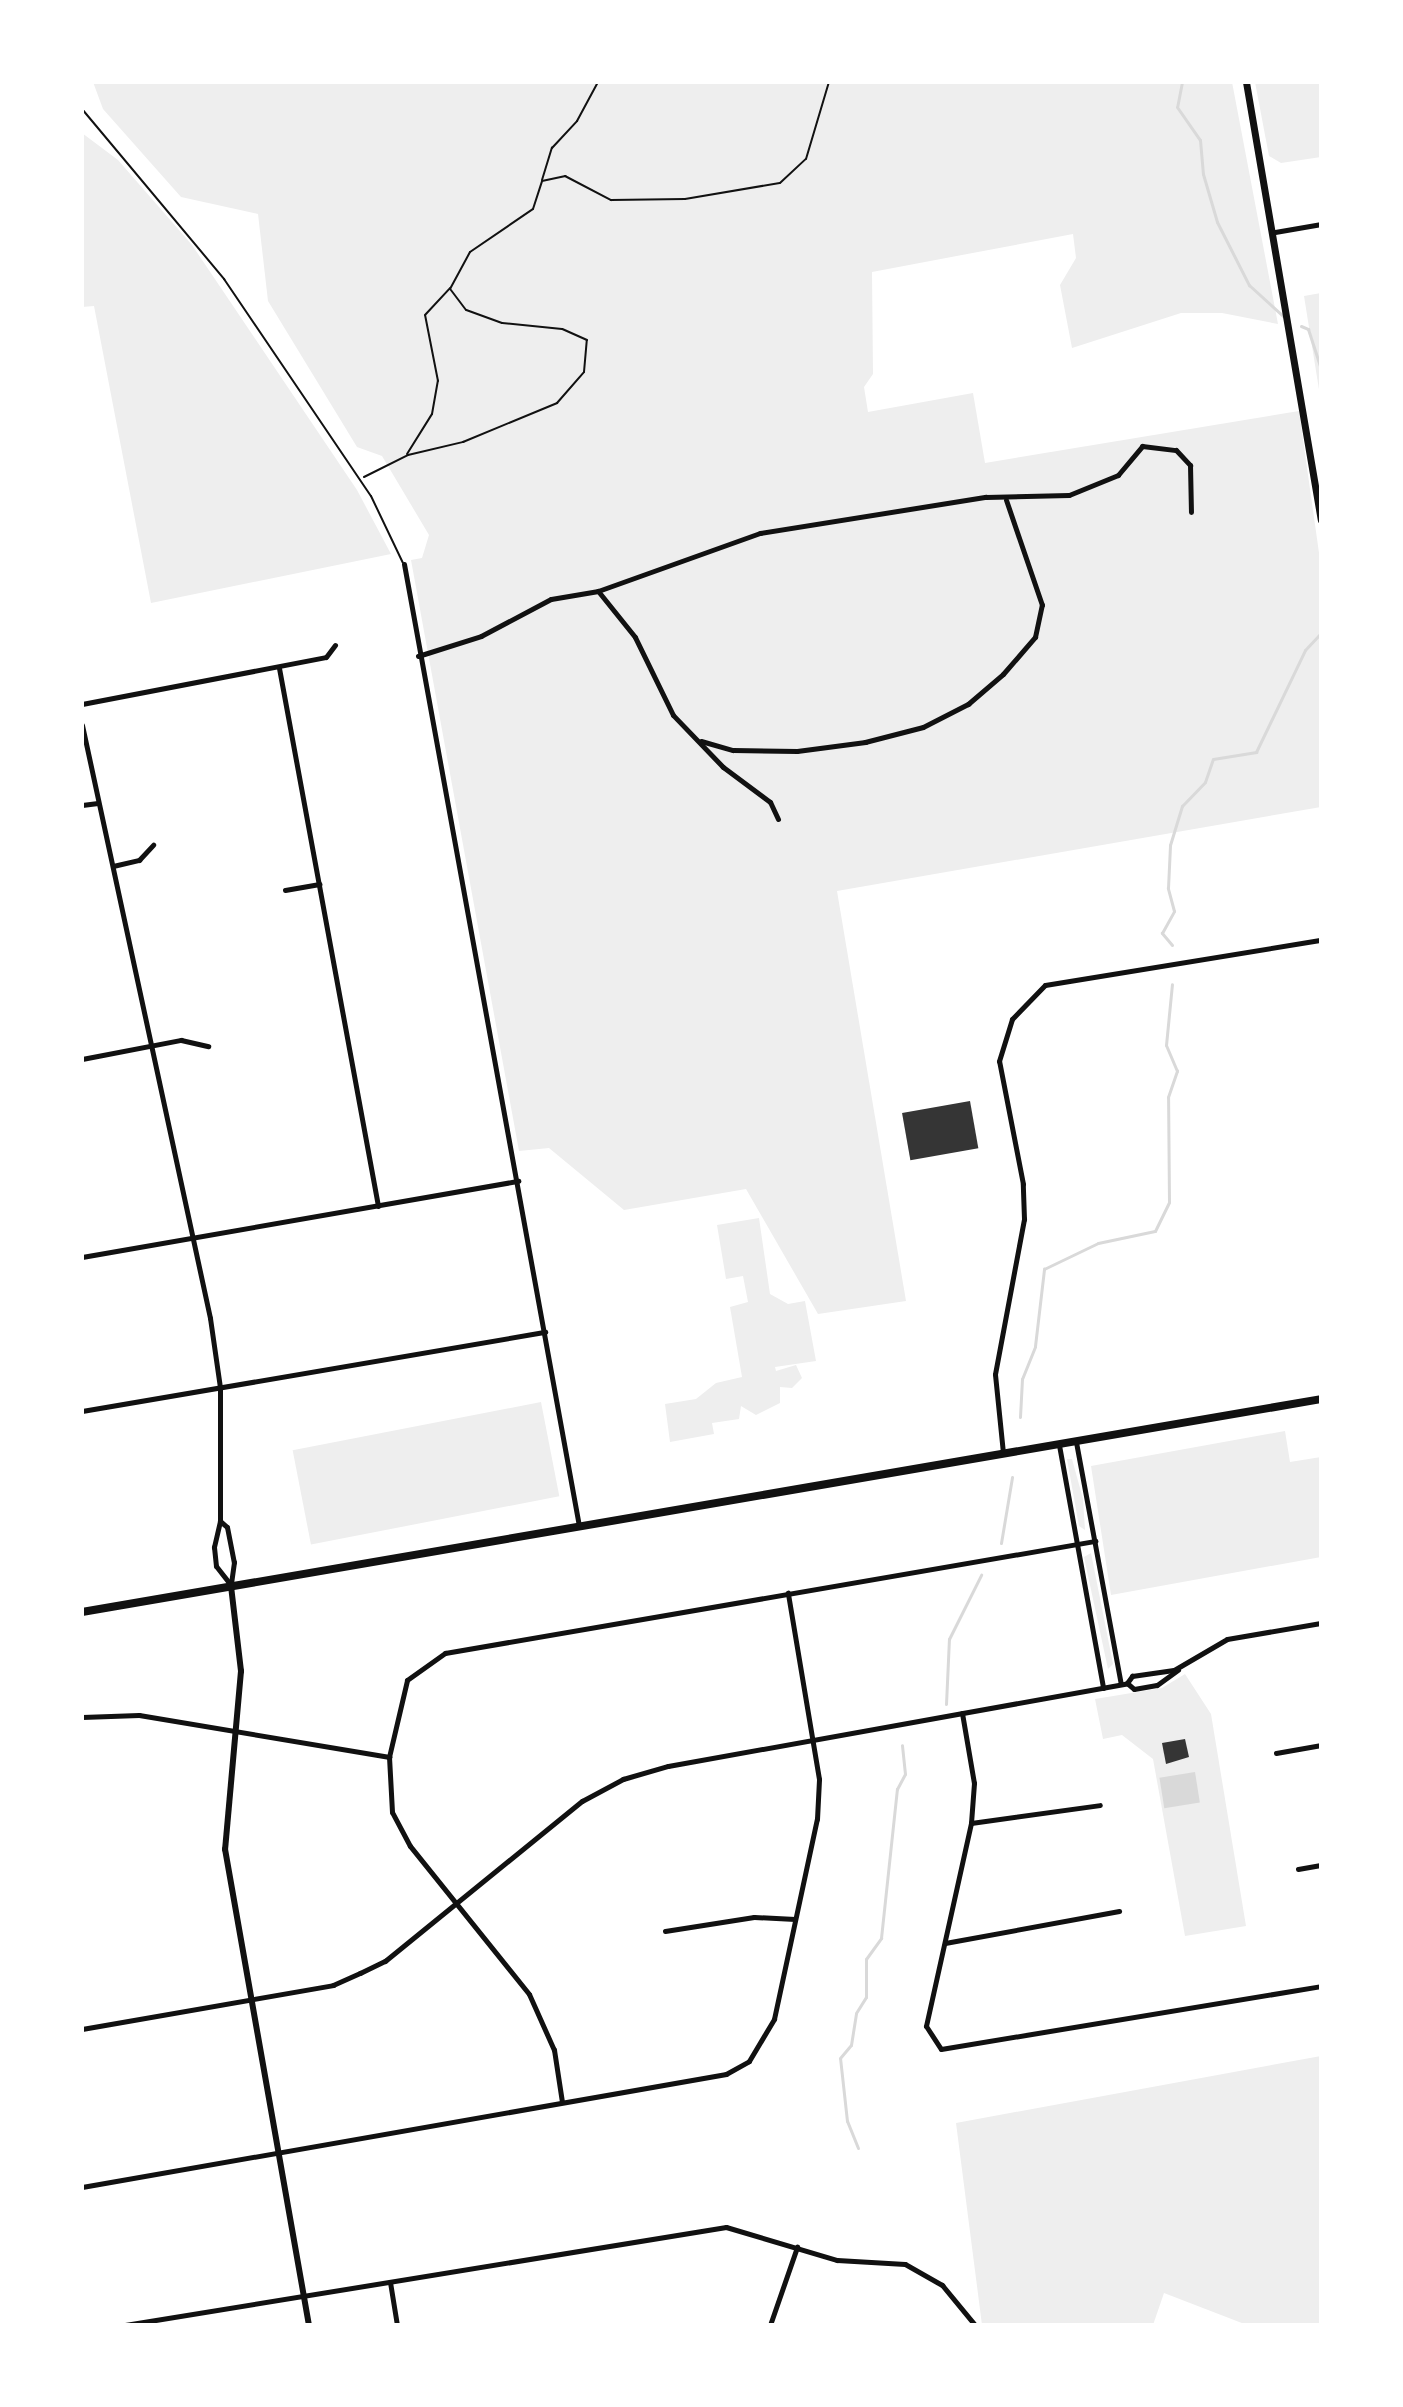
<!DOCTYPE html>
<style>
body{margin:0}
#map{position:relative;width:1403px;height:2407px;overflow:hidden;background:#fff;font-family:Figtree,sans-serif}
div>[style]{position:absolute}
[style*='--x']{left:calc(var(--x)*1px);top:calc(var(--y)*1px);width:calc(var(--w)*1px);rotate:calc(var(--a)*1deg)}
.green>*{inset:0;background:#eee;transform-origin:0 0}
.water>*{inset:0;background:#d9d9d9;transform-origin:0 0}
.stream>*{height:3px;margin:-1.5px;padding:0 1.5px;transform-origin:1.5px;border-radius:1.5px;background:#d9d9d9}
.building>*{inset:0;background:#353535;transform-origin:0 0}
.path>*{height:2px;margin:-1px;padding:0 1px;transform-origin:1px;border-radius:1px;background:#111}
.service>*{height:2px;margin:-1px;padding:0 1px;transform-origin:1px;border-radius:1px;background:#111}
.minor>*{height:5px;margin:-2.5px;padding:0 2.5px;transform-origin:2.5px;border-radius:2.5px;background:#111}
.tertiary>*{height:6px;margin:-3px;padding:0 3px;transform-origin:3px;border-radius:3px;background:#111}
.secondary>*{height:7px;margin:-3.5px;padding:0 3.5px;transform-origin:3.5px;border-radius:3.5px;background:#111}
.primary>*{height:8px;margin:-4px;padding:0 4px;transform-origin:4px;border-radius:4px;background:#111}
span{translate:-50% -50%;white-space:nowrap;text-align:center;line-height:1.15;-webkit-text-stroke:6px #fff;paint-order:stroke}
.frame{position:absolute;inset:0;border:84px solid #fff;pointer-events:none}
</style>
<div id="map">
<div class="green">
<i style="clip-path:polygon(93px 82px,1232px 82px,1278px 324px,1222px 313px,1181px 313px,1072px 348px,1060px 285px,1076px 258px,1073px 234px,872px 272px,873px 374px,864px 387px,868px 412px,973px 393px,985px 463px,1299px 411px,1321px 567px,1321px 807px,837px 891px,906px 1301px,818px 1314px,746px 1189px,624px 1210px,549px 1148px,519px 1151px,411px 560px,422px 558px,429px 535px,382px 456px,357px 447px,268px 301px,258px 214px,181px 197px,103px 109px)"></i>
<i style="clip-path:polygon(1255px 82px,1321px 82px,1321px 157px,1281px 163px,1269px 156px)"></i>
<i style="clip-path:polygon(82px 133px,118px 160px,192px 245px,357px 490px,391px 554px,151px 603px,94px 306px,82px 307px)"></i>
<i style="clip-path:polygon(1321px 293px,1321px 402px,1304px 296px)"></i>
<i style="clip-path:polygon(759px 1218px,770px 1294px,788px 1304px,805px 1301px,816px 1361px,775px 1367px,776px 1371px,796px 1365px,802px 1378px,792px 1388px,780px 1387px,780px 1403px,756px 1415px,741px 1406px,739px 1419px,712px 1423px,714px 1434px,670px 1442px,665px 1404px,696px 1399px,716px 1383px,742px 1377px,730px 1307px,748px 1302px,743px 1276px,726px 1279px,717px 1225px)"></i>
<i style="left:541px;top:1402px;width:96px;height:253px;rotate:79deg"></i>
<i style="clip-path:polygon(1285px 1431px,1290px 1462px,1321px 1457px,1321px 1557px,1111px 1595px,1091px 1466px)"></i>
<i style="clip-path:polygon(1067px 1459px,1072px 1459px,1083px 1499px,1085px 1530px,1079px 1526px)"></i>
<i style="clip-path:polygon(1091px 1553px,1113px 1664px,1108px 1669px,1084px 1557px)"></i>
<i style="clip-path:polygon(1185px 1674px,1211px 1714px,1246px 1926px,1185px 1936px,1153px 1759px,1122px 1735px,1103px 1739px,1095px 1699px,1162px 1688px)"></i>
<i style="clip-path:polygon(1321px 2056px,1321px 2325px,1247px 2325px,1164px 2293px,1153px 2325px,982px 2325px,956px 2123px)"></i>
</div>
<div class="water">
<i style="left:1195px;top:1772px;width:31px;height:36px;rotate:81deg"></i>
</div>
<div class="stream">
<i style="--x:1182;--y:82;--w:25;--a:101"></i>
<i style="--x:1177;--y:107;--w:40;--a:55.1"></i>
<i style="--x:1200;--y:140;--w:34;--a:85"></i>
<i style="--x:1203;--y:174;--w:50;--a:73.7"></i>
<i style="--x:1217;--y:222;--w:71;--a:63.1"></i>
<i style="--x:1249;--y:285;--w:47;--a:42.4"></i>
<i style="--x:1301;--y:326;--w:8;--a:23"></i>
<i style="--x:1308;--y:329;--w:42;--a:72"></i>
<i style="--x:1172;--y:945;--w:16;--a:-130"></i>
<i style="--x:1162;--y:933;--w:25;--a:-61"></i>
<i style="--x:1174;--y:911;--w:24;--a:-105"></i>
<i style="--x:1168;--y:888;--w:43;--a:-87.3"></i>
<i style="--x:1170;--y:845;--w:41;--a:-72.9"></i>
<i style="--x:1182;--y:806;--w:33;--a:-46"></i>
<i style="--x:1205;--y:782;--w:24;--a:-71"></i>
<i style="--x:1213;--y:759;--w:44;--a:-9.2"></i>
<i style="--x:1256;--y:752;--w:113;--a:-64.3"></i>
<i style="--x:1305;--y:650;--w:23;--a:-47"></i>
<i style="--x:1020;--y:1417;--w:38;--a:-87"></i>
<i style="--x:1022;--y:1379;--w:35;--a:-68"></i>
<i style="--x:1035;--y:1346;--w:78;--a:-83.3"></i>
<i style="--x:1044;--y:1269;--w:60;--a:-25.7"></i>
<i style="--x:1098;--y:1243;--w:58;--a:-11.9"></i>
<i style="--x:1155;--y:1231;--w:32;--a:-64"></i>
<i style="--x:1169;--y:1202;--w:105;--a:-90.5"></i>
<i style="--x:1168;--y:1097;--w:28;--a:-71"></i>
<i style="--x:1177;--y:1071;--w:28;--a:-113"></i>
<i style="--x:1166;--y:1045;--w:61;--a:-84.4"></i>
<i style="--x:1001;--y:1543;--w:67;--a:-80.5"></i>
<i style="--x:946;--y:1704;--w:65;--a:-87.4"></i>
<i style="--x:949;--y:1639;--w:72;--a:-63.4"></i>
<i style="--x:858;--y:2148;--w:29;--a:-112"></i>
<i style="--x:847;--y:2121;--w:63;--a:-96.3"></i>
<i style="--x:840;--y:2058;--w:17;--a:-50"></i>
<i style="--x:851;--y:2045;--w:32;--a:-81"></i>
<i style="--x:856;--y:2013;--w:19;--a:-58"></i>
<i style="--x:866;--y:1997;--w:38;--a:-90"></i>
<i style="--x:866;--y:1959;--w:26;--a:-54"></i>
<i style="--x:881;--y:1938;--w:150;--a:-83.9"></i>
<i style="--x:897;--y:1789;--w:17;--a:-62"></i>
<i style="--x:905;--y:1774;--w:29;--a:-96"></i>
</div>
<div class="building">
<i style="left:970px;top:1101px;width:48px;height:69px;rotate:80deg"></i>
<i style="clip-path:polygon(1185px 1739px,1189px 1757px,1166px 1764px,1162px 1743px)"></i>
</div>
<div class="path">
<i style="--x:542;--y:180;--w:34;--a:-73"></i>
<i style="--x:552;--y:148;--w:37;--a:-47"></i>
<i style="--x:577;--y:121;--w:44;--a:-61.7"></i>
<i style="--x:407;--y:454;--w:47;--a:-58"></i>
<i style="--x:432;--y:414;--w:34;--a:-80"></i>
<i style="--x:438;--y:381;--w:67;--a:-101.1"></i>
<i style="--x:425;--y:315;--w:37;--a:-47"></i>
<i style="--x:364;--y:477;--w:49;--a:-26.6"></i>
<i style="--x:408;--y:455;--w:57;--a:-13.3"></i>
<i style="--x:463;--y:442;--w:102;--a:-22.5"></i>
<i style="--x:557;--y:403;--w:41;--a:-48.9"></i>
<i style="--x:584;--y:372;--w:32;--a:-85"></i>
<i style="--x:587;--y:340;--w:27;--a:-156"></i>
<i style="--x:562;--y:329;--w:60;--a:-174.3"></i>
<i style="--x:502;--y:323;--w:38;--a:-160"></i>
<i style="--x:466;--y:310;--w:26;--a:-127"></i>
<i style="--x:450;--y:289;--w:42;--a:-61.6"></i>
<i style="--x:470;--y:252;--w:76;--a:-34.3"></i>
<i style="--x:533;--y:209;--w:29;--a:-72"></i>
<i style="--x:542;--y:181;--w:24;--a:-12"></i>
<i style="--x:565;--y:176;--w:52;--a:27.6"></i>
<i style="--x:611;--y:200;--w:74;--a:-0.8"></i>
<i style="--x:685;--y:199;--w:96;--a:-9.6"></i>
<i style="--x:780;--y:183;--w:35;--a:-43"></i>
<i style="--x:806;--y:159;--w:80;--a:-73.4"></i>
</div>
<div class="service">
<i style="--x:82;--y:109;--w:222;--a:50.1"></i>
<i style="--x:224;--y:279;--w:262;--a:55.9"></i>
<i style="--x:371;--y:496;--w:74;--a:64.5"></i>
</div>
<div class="minor">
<i style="--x:1275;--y:232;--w:47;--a:-9.9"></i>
<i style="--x:404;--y:564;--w:978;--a:79.69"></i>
<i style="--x:418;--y:656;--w:66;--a:-17.6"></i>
<i style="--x:481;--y:636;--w:79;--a:-27.9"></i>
<i style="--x:551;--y:599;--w:48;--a:-9.7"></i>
<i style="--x:279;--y:668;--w:547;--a:79.57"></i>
<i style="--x:82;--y:704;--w:248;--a:-10.9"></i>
<i style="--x:326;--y:657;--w:15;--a:-53"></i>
<i style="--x:82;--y:725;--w:607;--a:77.82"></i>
<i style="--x:210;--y:1318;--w:70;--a:81.8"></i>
<i style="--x:220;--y:1387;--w:134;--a:90"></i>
<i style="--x:220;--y:1521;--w:27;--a:103"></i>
<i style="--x:214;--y:1547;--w:19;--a:84"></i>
<i style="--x:216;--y:1566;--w:24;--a:52"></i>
<i style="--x:701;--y:741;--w:33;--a:16"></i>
<i style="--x:733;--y:750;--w:64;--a:0.9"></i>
<i style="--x:797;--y:751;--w:69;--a:-7.5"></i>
<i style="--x:865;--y:742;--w:60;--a:-14.5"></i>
<i style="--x:923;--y:727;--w:51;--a:-27.1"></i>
<i style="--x:968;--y:704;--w:46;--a:-40.6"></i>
<i style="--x:1003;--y:674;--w:49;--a:-49.1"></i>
<i style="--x:1035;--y:637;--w:33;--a:-78"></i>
<i style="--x:1042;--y:605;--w:111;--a:-108.9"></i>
<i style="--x:82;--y:805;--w:16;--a:-7"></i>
<i style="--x:778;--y:819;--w:19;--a:-115"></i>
<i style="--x:770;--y:802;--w:59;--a:-143.3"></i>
<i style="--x:723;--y:767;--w:72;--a:-133.9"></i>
<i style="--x:673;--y:715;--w:87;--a:-116"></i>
<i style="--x:635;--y:637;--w:59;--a:-128.8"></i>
<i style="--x:598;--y:591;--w:172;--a:-19.7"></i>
<i style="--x:760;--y:533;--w:229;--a:-9.1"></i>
<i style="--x:986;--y:497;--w:83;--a:-1.4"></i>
<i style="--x:1069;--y:495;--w:53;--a:-22.2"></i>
<i style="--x:1118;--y:475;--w:38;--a:-50"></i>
<i style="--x:1142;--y:446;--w:34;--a:7"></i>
<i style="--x:1176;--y:450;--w:21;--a:47"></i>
<i style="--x:1190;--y:465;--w:47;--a:88.8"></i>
<i style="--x:113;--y:866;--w:27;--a:-13"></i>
<i style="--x:139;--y:860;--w:21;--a:-47"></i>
<i style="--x:285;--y:890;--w:35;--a:-10"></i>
<i style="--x:82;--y:1059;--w:101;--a:-10.9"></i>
<i style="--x:181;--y:1040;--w:28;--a:13"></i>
<i style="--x:82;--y:1257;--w:443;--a:-9.9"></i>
<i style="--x:82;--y:1411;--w:470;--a:-9.7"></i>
<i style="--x:1076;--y:1442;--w:246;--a:79.5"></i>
<i style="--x:1059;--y:1445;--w:247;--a:79.7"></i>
<i style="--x:1003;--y:1453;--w:79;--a:-95.8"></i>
<i style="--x:995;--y:1374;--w:158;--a:-79.4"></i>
<i style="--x:1024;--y:1219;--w:35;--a:-92"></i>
<i style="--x:1023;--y:1184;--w:125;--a:-101"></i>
<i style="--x:999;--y:1061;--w:44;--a:-72.8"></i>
<i style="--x:1012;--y:1019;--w:47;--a:-45.9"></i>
<i style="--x:1045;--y:985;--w:280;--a:-9.3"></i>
<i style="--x:220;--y:1521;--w:9;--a:41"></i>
<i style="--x:227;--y:1527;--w:36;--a:79"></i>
<i style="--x:234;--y:1562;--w:22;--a:98"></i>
<i style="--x:1127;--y:1683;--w:9;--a:41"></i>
<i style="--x:1134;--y:1689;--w:23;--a:-10"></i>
<i style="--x:1157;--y:1685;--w:26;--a:-36"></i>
<i style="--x:962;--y:1713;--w:71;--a:80.3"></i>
<i style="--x:974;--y:1783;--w:40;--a:94.3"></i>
<i style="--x:971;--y:1823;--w:208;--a:102.5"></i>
<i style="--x:926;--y:2026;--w:27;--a:57"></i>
<i style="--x:941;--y:2049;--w:385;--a:-9.4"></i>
<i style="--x:82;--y:1717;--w:57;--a:-2"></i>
<i style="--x:139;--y:1715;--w:254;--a:9.5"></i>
<i style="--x:1276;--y:1753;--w:46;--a:-10.1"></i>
<i style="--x:971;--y:1823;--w:130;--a:-7.9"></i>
<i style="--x:1298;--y:1869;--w:23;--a:-10"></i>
<i style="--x:665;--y:1931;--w:90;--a:-8.9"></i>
<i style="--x:754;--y:1917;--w:41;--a:2.8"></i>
<i style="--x:945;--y:1943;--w:177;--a:-10.4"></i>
<i style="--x:82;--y:2029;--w:255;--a:-9.9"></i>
<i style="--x:333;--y:1985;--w:30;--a:-24"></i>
<i style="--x:360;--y:1973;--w:28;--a:-26"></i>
<i style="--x:385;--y:1961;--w:254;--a:-39.1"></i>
<i style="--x:582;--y:1801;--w:47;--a:-28.2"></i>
<i style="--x:623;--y:1779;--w:47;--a:-16.1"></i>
<i style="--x:668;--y:1766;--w:466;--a:-10.2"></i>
<i style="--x:1127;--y:1683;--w:9;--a:-54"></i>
<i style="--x:1132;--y:1676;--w:42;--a:-8.1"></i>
<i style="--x:1174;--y:1670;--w:61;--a:-30.3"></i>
<i style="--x:1227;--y:1639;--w:95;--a:-9.7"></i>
<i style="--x:562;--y:2102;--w:53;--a:-98.7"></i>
<i style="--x:554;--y:2050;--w:61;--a:-114.1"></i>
<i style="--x:529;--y:1994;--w:190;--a:-128.8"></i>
<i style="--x:410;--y:1846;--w:38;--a:-118"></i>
<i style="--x:392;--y:1812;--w:55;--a:-93.1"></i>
<i style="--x:389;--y:1757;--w:79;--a:-76.8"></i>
<i style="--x:407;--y:1680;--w:47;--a:-35.4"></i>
<i style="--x:445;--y:1653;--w:660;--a:-9.78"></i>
<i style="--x:82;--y:2187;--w:654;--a:-9.95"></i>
<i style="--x:726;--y:2074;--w:26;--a:-29"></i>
<i style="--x:749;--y:2061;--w:49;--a:-59.2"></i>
<i style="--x:774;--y:2019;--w:205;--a:-77.9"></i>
<i style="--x:817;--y:1819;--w:40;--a:-87.1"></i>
<i style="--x:819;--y:1779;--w:189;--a:-99.5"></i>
<i style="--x:390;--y:2282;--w:44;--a:80.8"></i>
<i style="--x:125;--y:2325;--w:609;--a:-9.26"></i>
<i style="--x:726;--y:2227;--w:116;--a:16.6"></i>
<i style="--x:837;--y:2260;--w:68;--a:3.4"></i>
<i style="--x:905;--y:2264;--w:43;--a:29.6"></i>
<i style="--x:942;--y:2285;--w:52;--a:50.5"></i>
<i style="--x:770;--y:2325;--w:83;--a:-70.9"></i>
</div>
<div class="tertiary">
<i style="--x:231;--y:1586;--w:86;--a:83.3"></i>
<i style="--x:241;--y:1671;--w:179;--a:95.1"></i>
<i style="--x:225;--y:1849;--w:483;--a:80"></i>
</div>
<div class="secondary">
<i style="--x:1246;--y:82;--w:444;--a:80.3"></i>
</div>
<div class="primary">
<i style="--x:82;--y:1612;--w:1257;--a:-9.75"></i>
</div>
<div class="frame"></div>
</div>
